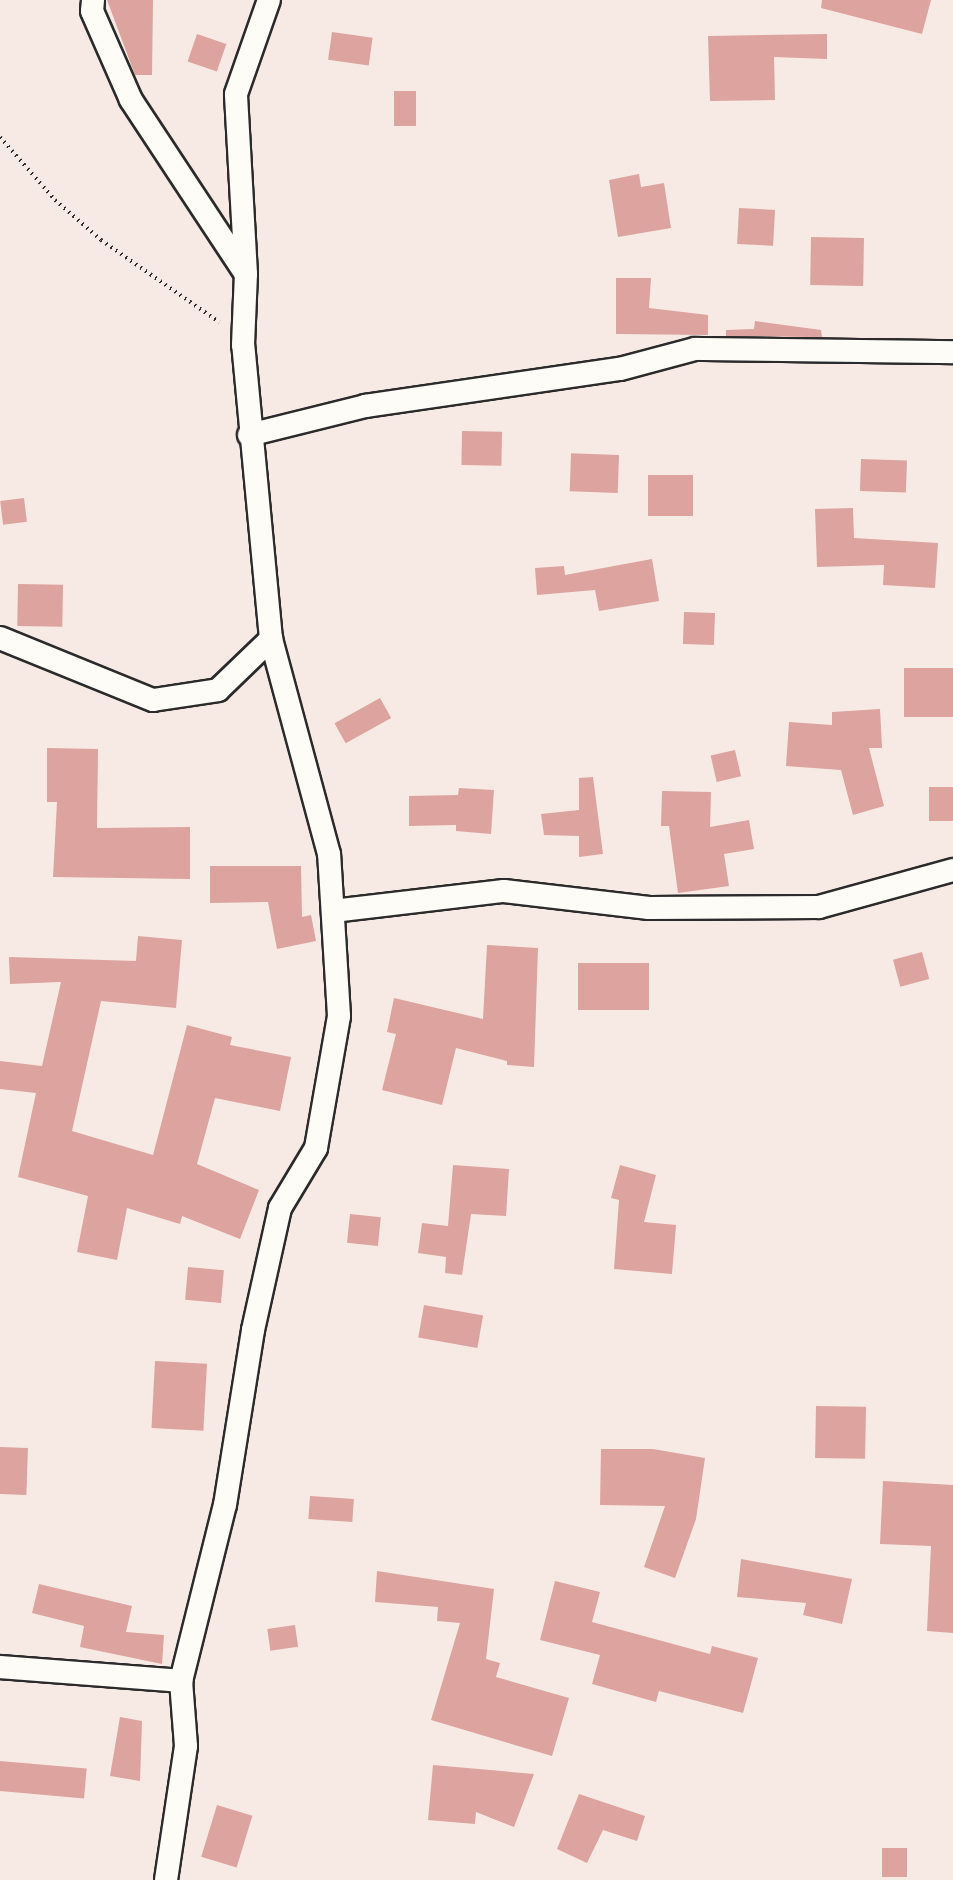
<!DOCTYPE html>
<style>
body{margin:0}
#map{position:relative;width:953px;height:1880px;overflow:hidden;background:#f7eae5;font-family:"Shantell Sans",sans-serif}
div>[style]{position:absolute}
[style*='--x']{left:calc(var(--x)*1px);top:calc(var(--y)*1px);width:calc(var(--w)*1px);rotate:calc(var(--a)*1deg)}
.building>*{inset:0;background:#dda39e;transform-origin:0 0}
.path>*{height:4px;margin-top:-2px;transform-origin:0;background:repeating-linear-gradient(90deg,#2b2b2b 0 1.5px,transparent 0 6px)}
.roads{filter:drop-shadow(2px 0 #2b2b2b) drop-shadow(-2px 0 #2b2b2b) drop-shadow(0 2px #2b2b2b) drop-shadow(0 -2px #2b2b2b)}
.street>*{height:22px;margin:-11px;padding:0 11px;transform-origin:11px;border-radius:11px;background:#fdfcf7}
span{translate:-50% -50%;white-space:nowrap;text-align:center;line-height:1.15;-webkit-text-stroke:5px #fdfcf7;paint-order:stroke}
</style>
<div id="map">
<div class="building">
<i style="clip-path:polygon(107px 0,153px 0,152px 75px,135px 75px)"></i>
<i style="clip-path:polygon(822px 0,931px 0,922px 34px,821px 8px)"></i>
<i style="left:332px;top:32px;width:41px;height:28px;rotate:8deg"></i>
<i style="left:197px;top:34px;width:31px;height:29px;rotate:19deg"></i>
<i style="clip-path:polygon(827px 34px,827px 59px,774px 57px,775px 100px,710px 101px,708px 36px)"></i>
<i style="left:394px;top:91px;width:22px;height:35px"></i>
<i style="clip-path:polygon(639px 174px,641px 187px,664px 183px,671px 228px,618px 237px,609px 180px)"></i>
<i style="left:739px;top:208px;width:36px;height:36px;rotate:3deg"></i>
<i style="left:811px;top:237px;width:53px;height:48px;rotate:1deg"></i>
<i style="clip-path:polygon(616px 278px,651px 278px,649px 308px,708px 315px,708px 335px,616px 334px)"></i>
<i style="clip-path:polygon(755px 321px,821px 330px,822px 337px,726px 336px,726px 330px,754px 329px)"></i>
<i style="left:462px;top:431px;width:40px;height:34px;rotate:1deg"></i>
<i style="left:619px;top:455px;width:38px;height:48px;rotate:92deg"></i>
<i style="left:861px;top:459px;width:46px;height:32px;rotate:2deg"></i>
<i style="left:648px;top:475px;width:45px;height:41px"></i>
<i style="left:24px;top:498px;width:24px;height:24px;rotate:83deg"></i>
<i style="clip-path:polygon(853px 508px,854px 538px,938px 543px,935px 588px,883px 585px,884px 565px,817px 567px,815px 509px)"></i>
<i style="clip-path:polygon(652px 559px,659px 601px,599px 611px,595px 590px,537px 595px,535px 568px,564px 566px,565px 575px)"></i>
<i style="left:18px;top:584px;width:45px;height:42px;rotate:1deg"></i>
<i style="left:684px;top:612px;width:31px;height:32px;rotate:2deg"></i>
<i style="left:953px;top:668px;width:49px;height:49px;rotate:90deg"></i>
<i style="left:380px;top:698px;width:23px;height:52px;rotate:61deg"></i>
<i style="clip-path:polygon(880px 709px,882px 748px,869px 748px,884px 806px,853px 815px,841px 770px,786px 766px,789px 722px,832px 725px,832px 712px)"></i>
<i style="clip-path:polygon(47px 748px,98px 749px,97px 828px,190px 827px,190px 879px,53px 877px,57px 802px,47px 802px)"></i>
<i style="left:735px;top:750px;width:27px;height:25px;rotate:77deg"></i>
<i style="clip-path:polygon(593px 777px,603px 854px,579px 857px,579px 836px,544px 835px,541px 814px,579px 810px,579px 778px)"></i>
<i style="left:953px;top:787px;width:34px;height:24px;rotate:90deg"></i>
<i style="clip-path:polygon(459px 788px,494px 790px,491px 834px,456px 831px,456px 825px,409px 826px,409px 796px,458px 795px)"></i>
<i style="clip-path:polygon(662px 791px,711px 792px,710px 827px,749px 820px,754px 849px,724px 854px,729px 886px,678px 893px,669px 826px,661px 826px)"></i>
<i style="clip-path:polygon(210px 866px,301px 866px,302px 917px,311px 915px,316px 941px,277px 949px,268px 902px,210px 903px)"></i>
<i style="clip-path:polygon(138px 936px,182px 940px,176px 1008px,101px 1001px,72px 1131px,153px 1155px,187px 1025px,232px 1037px,230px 1045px,291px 1057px,280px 1111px,215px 1098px,197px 1164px,259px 1190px,240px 1239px,182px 1216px,180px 1224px,127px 1208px,117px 1260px,77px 1252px,88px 1196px,18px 1177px,36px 1093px,0 1089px,0 1061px,42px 1066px,61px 982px,10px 984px,9px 957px,136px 961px)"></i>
<i style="clip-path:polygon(487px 945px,538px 948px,534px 1067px,507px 1065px,507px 1061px,456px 1048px,442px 1105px,382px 1090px,396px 1034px,387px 1032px,394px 998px,483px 1019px)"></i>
<i style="left:922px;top:952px;width:28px;height:30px;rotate:75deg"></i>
<i style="left:578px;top:963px;width:71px;height:47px"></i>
<i style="clip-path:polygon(453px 1165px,509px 1169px,506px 1216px,471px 1214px,462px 1275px,445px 1273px,446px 1257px,418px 1253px,422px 1223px,448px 1226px)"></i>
<i style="clip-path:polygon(620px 1165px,656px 1175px,644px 1222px,676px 1225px,672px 1274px,614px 1269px,619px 1200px,611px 1198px)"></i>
<i style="left:350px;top:1214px;width:31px;height:29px;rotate:6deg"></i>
<i style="left:188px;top:1267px;width:36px;height:33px;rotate:5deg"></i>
<i style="left:424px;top:1305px;width:60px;height:33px;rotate:10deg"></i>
<i style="left:155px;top:1361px;width:52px;height:67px;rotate:3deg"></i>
<i style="left:816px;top:1406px;width:50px;height:52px;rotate:1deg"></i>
<i style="left:0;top:1447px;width:28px;height:47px;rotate:2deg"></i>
<i style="clip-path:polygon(601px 1449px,653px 1449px,705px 1458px,696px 1519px,675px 1578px,644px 1567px,665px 1506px,600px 1505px)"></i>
<i style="clip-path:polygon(883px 1481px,953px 1485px,953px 1633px,927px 1631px,931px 1546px,880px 1544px)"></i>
<i style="left:310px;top:1496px;width:44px;height:23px;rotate:4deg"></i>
<i style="clip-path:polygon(741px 1559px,852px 1579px,842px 1624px,803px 1615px,806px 1603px,737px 1597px)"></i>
<i style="clip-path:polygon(377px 1571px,494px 1589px,486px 1659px,500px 1663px,496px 1677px,569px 1698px,552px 1756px,431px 1720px,460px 1623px,437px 1621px,438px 1607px,375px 1602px)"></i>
<i style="clip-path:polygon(555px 1581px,600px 1592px,592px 1622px,710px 1654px,712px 1646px,758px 1658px,743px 1713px,659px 1691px,656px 1702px,592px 1684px,600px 1655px,540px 1640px)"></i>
<i style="clip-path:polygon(39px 1584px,132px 1606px,126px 1632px,164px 1635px,162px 1664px,80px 1647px,84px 1626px,32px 1613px)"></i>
<i style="left:295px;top:1625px;width:22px;height:28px;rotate:82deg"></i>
<i style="clip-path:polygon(120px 1717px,142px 1721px,140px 1781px,110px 1776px)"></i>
<i style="left:0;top:1761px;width:87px;height:30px;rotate:5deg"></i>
<i style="clip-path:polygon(433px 1765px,534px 1774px,514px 1827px,476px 1812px,475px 1824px,428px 1820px)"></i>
<i style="clip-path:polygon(579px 1794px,645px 1816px,637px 1841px,603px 1830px,587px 1863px,557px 1849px)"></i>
<i style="left:217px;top:1805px;width:37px;height:54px;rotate:17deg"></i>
<i style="left:882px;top:1848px;width:25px;height:29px"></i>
</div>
<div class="path">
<i style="--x:0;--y:137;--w:84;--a:48.9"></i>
<i style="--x:55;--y:200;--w:61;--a:41"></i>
<i style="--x:101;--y:240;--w:144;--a:34.8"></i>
</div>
<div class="roads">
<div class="street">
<i style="--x:93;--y:0;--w:11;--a:95"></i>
<i style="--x:92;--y:11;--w:97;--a:66.3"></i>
<i style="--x:131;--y:100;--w:207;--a:56.6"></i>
<i style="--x:249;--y:435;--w:120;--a:-14"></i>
<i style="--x:365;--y:406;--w:258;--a:-8.3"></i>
<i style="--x:620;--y:369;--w:78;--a:-14.9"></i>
<i style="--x:695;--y:349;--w:258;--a:0.7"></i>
<i style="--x:0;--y:638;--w:165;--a:22.1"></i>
<i style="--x:153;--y:700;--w:66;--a:-8.7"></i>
<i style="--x:218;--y:690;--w:74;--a:-43.9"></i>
<i style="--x:333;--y:911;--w:172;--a:-6.7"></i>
<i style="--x:504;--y:891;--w:146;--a:6.7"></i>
<i style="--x:649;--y:908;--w:170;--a:-0.3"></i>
<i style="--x:819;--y:907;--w:139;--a:-15.4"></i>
<i style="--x:0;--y:1667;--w:182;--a:4.4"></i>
<i style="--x:166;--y:1880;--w:135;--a:-81.5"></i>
<i style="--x:186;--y:1746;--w:65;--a:-94.4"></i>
<i style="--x:181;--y:1681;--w:181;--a:-76"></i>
<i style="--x:225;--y:1505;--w:177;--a:-80.9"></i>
<i style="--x:253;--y:1330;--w:125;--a:-77.5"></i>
<i style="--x:280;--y:1208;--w:70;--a:-59"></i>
<i style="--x:316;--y:1148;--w:134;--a:-80.1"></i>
<i style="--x:339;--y:1016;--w:162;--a:-93.5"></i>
<i style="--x:329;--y:854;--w:223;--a:-105.1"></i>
<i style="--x:271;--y:639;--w:295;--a:-95.4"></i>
<i style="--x:243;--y:345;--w:71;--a:-87.6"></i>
<i style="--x:246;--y:274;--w:180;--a:-93.2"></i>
<i style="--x:236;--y:94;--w:100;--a:-70.7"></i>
</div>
</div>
</div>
